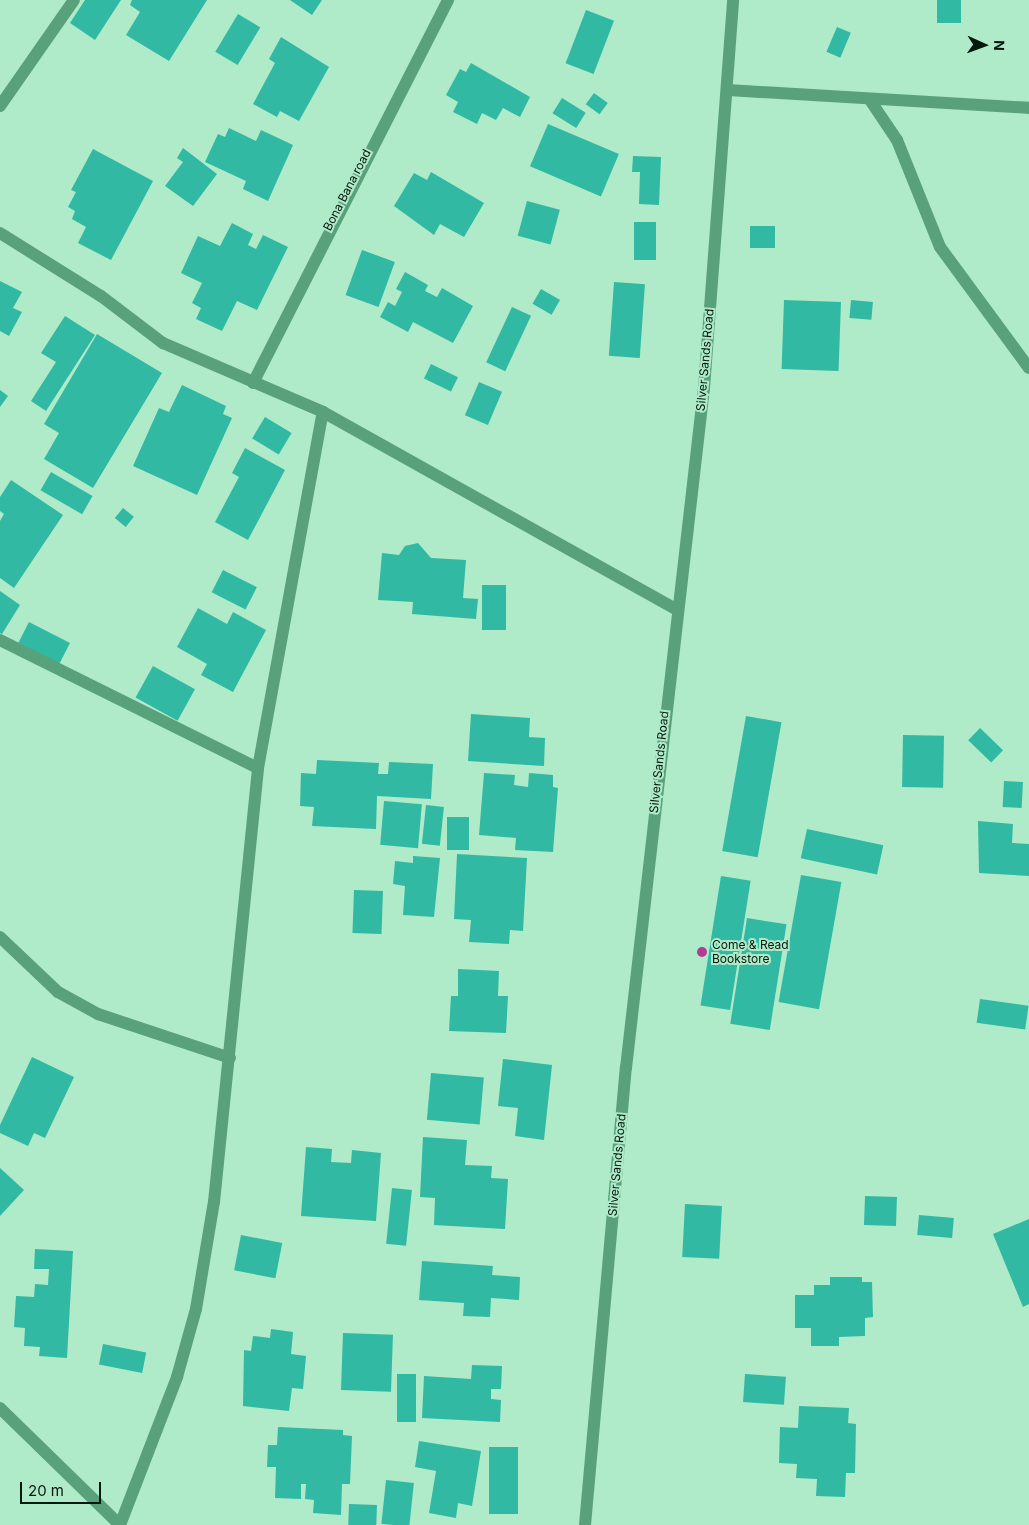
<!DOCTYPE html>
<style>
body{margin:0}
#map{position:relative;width:1029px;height:1525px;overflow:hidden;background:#afeac9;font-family:Inter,sans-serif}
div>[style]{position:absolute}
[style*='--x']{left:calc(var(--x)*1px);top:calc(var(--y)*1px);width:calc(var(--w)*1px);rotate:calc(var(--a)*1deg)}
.building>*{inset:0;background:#31b9a4;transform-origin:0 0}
.minor>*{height:12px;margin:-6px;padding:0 6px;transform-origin:6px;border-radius:6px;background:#58a17b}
.tertiary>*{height:12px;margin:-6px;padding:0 6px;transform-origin:6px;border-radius:6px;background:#58a17b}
.dots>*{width:14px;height:14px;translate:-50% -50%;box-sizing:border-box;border:2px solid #afeac9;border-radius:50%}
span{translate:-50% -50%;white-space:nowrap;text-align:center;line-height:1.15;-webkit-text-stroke:4px #afeac9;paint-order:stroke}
.street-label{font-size:12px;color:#03190e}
.poi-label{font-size:12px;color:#03190e}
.left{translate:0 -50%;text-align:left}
.north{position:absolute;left:959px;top:20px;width:50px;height:50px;-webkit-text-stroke:4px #afeac9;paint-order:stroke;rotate:92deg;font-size:14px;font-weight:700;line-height:20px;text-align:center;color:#03190e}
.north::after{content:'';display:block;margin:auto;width:18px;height:22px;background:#03190e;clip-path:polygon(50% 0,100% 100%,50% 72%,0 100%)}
.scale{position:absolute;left:20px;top:1482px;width:81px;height:22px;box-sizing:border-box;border:2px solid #03190e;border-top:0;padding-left:6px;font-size:15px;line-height:18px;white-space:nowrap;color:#03190e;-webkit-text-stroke:4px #afeac9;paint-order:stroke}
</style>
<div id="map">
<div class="building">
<i style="clip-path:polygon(85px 0,121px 0,95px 40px,70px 23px)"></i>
<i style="clip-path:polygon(132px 0,207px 0,169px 61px,126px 35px,140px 12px,130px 5px)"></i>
<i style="clip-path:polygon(290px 0,322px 0,312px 15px)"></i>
<i style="left:937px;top:0;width:24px;height:23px"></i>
<i style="left:586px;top:10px;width:30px;height:57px;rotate:21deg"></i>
<i style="left:238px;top:14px;width:26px;height:44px;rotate:31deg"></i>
<i style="left:837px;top:27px;width:15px;height:27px;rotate:23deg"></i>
<i style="clip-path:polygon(281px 37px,329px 67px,299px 121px,280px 111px,277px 117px,253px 104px,275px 63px,269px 59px)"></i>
<i style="clip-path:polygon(471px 63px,530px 97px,520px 117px,503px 108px,496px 120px,482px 113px,477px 124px,453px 112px,458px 102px,446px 95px,460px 69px,466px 72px)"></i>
<i style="left:594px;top:93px;width:17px;height:14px;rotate:36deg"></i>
<i style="left:562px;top:98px;width:28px;height:18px;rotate:32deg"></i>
<i style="left:548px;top:124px;width:77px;height:46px;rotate:23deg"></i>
<i style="clip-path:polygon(229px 128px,256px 141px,261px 130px,293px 145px,268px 201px,243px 189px,246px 181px,205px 162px,218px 134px,225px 137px)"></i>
<i style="clip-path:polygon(183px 148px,217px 174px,193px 206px,165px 186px,183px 162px,177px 158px)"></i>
<i style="clip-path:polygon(93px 149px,153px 181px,111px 260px,78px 243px,86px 227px,72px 219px,75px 211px,68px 207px,76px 192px,71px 190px)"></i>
<i style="clip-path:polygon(633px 156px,661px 157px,659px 205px,639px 204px,640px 172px,632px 172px)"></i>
<i style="clip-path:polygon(431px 172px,484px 203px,464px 237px,440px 224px,434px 235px,394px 206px,414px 173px,427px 180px)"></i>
<i style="left:527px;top:201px;width:34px;height:36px;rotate:15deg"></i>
<i style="left:634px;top:222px;width:22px;height:38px"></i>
<i style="clip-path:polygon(232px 223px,253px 234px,248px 245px,256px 249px,263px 235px,288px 247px,257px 310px,237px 301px,222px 331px,196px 319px,201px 308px,192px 303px,202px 283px,181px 273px,198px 236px,220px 246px)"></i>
<i style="left:775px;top:226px;width:22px;height:25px;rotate:90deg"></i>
<i style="left:362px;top:250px;width:35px;height:48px;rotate:20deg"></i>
<i style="clip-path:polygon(405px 272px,428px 285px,425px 291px,437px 297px,442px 288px,473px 306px,453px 343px,413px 322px,408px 332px,380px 317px,388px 302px,395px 306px,402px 292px,396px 289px)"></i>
<i style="clip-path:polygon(0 281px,22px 292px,13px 308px,22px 312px,9px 336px,0 331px)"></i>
<i style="left:614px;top:282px;width:31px;height:74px;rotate:4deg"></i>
<i style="left:541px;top:289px;width:22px;height:17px;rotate:30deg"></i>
<i style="left:784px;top:300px;width:57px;height:69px;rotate:2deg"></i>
<i style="left:851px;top:300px;width:22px;height:18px;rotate:5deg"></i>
<i style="left:512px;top:307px;width:21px;height:61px;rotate:25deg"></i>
<i style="clip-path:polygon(65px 316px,95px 335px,46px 411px,31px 401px,56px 362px,41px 353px)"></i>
<i style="clip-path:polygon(97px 334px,162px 373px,93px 488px,44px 459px,59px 433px,44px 424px)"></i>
<i style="left:431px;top:364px;width:30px;height:16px;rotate:26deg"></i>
<i style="left:479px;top:382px;width:25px;height:36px;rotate:23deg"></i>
<i style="clip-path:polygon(182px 385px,226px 406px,223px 414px,232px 418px,197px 495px,133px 466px,159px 408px,169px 412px)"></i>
<i style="clip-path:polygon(0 390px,8px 396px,0 407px)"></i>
<i style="left:265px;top:417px;width:31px;height:25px;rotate:31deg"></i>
<i style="clip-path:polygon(245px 448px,285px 470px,248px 540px,215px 522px,239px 477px,232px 473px)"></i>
<i style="left:51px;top:472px;width:48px;height:21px;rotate:30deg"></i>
<i style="clip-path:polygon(11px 480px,63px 515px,14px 588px,0 578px,0 521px,4px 514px,0 511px,0 497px)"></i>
<i style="left:123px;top:508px;width:14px;height:13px;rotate:39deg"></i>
<i style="clip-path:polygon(418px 543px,431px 558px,466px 560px,463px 598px,478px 599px,476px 619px,412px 614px,413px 602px,378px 600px,382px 553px,399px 555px,405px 546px)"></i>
<i style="left:223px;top:570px;width:38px;height:25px;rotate:27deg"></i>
<i style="left:506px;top:585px;width:45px;height:24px;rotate:90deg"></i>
<i style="clip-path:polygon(0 591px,20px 605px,2px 634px,0 633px)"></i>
<i style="clip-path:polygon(198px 608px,227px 624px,233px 612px,266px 630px,233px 692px,201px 675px,207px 664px,177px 647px)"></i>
<i style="left:29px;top:622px;width:46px;height:25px;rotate:27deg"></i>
<i style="left:153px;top:666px;width:48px;height:36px;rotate:29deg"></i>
<i style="clip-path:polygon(471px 714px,530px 718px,529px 737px,545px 738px,544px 766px,468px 761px)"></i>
<i style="left:746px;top:716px;width:36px;height:137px;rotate:10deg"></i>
<i style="left:980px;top:728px;width:32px;height:17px;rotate:44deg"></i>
<i style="left:903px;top:735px;width:41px;height:52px;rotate:1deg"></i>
<i style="clip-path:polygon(317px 760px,379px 763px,378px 774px,388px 774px,389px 762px,433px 764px,431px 799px,377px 796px,376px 829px,312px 826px,314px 807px,300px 806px,301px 773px,316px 774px)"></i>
<i style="clip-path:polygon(484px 773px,515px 775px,514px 785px,528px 787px,529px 773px,553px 775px,553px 787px,558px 788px,553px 852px,515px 850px,516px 838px,479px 835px)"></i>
<i style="left:1004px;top:781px;width:19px;height:26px;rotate:3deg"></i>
<i style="left:384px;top:801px;width:38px;height:44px;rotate:5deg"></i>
<i style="left:426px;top:805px;width:18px;height:39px;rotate:6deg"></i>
<i style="left:447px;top:817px;width:22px;height:33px"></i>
<i style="clip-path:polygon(978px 821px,1013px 824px,1012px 843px,1029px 844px,1029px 876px,979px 873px)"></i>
<i style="left:807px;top:829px;width:78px;height:30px;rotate:12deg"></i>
<i style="clip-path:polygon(457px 854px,527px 858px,523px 931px,510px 930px,509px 944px,469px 942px,471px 920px,454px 919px)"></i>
<i style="clip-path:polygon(413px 856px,440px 858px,434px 917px,403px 915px,405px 886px,393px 884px,395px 861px,413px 863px)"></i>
<i style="left:801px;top:875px;width:41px;height:129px;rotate:10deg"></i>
<i style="left:721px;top:876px;width:30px;height:131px;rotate:9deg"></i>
<i style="left:354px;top:890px;width:29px;height:43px;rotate:2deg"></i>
<i style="left:747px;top:918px;width:40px;height:107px;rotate:9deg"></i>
<i style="clip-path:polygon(458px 969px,499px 971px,498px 996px,508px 996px,506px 1033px,449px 1031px,451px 996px,458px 996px)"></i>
<i style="left:980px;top:999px;width:49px;height:24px;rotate:8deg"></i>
<i style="clip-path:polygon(32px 1057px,74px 1077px,45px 1138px,34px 1133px,28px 1146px,0 1133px,0 1125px)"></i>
<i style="clip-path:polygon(503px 1059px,552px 1065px,544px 1140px,515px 1136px,518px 1108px,498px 1106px)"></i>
<i style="left:431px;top:1073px;width:53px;height:47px;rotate:5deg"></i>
<i style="clip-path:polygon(423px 1137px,467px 1140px,465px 1165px,492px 1166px,491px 1178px,508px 1179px,505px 1229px,434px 1225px,435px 1198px,420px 1197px)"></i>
<i style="clip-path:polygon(306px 1147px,332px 1149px,331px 1162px,351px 1163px,352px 1150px,381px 1153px,376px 1221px,301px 1216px)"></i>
<i style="clip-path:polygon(0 1168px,24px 1190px,0 1216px)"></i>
<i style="left:392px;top:1188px;width:20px;height:56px;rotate:6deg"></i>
<i style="left:865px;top:1196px;width:32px;height:29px;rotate:2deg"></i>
<i style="left:685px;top:1204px;width:37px;height:53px;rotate:3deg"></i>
<i style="left:919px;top:1215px;width:35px;height:20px;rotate:5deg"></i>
<i style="clip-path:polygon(1029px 1219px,1029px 1304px,1023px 1307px,993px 1234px)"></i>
<i style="left:241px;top:1235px;width:42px;height:36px;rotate:11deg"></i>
<i style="clip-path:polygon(35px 1249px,73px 1251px,67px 1358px,39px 1356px,40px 1347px,24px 1346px,25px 1328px,14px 1327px,16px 1296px,34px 1297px,35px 1284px,48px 1285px,49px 1269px,34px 1269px)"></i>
<i style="clip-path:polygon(422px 1261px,493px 1266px,492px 1275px,520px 1277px,519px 1300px,491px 1298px,490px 1317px,463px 1316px,464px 1303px,419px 1300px)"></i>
<i style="clip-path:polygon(830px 1277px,862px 1277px,862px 1282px,872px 1282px,873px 1317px,865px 1318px,865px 1336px,839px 1337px,839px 1346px,811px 1346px,811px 1328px,795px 1328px,795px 1295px,814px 1295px,814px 1285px,830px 1285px)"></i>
<i style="clip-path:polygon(271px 1329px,293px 1332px,291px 1354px,306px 1356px,303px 1389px,292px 1388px,289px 1411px,243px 1406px,244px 1350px,251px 1351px,253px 1336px,270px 1338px)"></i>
<i style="left:343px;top:1333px;width:50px;height:57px;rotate:2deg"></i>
<i style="left:103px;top:1344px;width:44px;height:21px;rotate:11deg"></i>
<i style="clip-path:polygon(472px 1365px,502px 1366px,501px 1389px,491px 1389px,491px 1399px,501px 1400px,500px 1422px,422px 1418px,424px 1376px,471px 1379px)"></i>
<i style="left:397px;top:1374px;width:19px;height:48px"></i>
<i style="left:745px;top:1374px;width:41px;height:28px;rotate:4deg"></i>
<i style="clip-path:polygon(799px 1406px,849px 1408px,848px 1423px,856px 1424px,855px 1473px,846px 1473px,845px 1497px,816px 1496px,817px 1479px,796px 1478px,797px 1464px,779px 1463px,780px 1427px,798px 1428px)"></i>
<i style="clip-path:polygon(278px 1427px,343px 1430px,343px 1435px,352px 1436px,350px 1484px,342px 1484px,341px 1515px,313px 1513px,314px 1500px,305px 1499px,306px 1484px,301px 1484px,301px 1499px,275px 1498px,276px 1467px,267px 1467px,268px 1445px,277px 1445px)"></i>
<i style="clip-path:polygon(419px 1441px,481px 1451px,472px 1506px,458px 1503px,456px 1518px,429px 1513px,436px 1471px,415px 1467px)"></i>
<i style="left:489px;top:1447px;width:29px;height:67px"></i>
<i style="left:386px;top:1480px;width:28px;height:44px;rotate:6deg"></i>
<i style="left:349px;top:1504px;width:28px;height:21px;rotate:2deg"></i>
</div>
<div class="minor">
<i style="--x:728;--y:90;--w:302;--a:3.4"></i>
<i style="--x:870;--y:100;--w:48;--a:56"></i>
<i style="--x:897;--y:140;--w:115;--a:68.1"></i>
<i style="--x:940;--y:247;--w:150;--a:53.7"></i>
<i style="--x:0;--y:106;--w:129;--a:-55.1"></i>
<i style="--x:0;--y:233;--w:119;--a:32"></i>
<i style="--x:101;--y:296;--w:78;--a:37.2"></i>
<i style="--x:163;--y:343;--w:174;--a:23.3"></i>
<i style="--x:323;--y:412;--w:404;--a:29.2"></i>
<i style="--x:253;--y:383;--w:430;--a:-63"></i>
<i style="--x:0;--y:640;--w:288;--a:26.4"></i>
<i style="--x:0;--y:937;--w:80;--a:43.5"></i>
<i style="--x:58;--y:992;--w:46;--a:28.8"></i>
<i style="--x:98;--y:1014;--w:139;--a:18.4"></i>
<i style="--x:0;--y:1408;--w:168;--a:44.3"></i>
<i style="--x:120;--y:1525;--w:159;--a:-68.9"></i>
<i style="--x:177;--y:1377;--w:71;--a:-74.4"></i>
<i style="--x:196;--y:1309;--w:109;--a:-80.5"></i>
<i style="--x:214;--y:1202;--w:436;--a:-84.2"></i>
<i style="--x:258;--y:768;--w:362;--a:-79.7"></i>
</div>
<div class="tertiary">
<i style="--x:585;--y:1525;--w:459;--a:-84.9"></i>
<i style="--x:626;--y:1068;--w:684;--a:-83.46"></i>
<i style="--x:704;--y:388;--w:389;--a:-85.7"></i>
</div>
<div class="dots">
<i style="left:702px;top:952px;background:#b23c93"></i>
</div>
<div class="street-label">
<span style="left:347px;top:190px;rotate:-63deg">Bona Bana road</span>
<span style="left:705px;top:360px;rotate:-85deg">Silver Sands Road</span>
<span style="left:659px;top:762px;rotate:-84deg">Silver Sands Road</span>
<span style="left:617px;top:1165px;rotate:-85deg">Silver Sands Road</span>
</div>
<div class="poi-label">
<span class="left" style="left:712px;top:952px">Come &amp; Read<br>Bookstore</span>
</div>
<div class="north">N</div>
<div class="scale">20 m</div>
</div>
